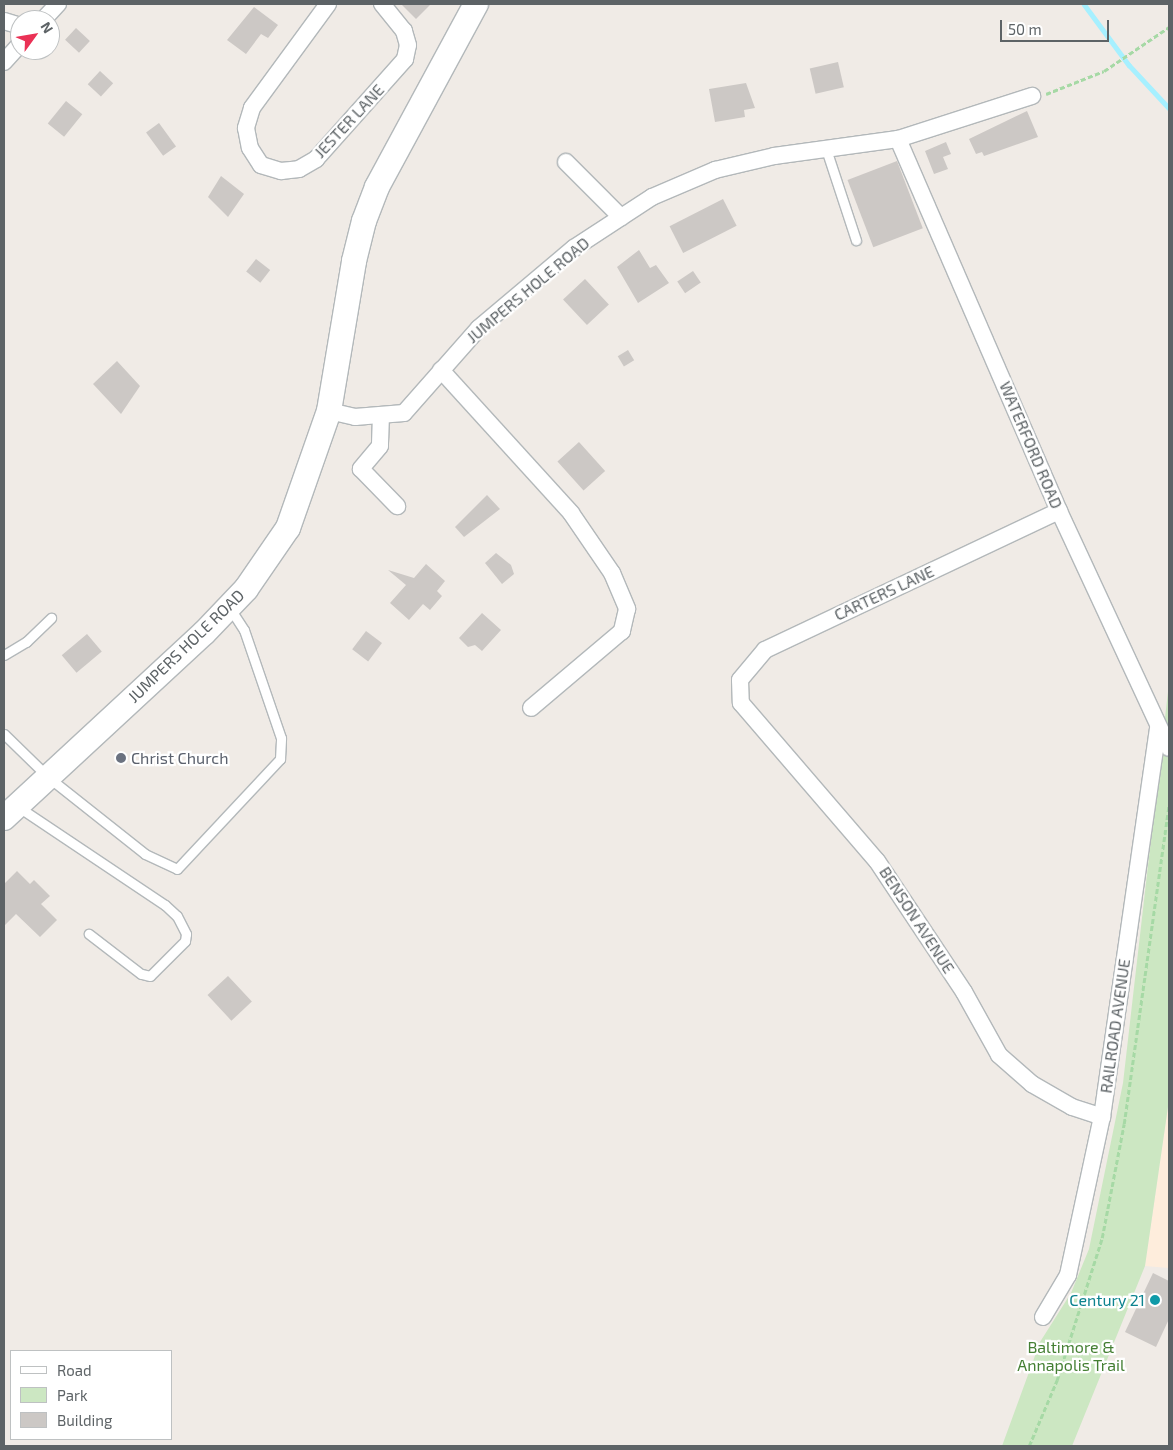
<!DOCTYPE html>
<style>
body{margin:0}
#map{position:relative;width:1173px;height:1450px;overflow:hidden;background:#f0ebe6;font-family:"Exo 2",sans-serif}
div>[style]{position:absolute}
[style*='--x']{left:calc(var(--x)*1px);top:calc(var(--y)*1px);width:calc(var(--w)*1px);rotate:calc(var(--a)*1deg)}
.commercial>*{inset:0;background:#feeddc}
.green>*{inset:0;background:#cce7c2}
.stream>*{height:4.5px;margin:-2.25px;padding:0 2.25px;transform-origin:2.25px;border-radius:2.25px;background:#a6f0ff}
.building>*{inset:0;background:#ccc8c5;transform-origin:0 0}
.path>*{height:2.5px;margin-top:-1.25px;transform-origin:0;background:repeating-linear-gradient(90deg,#a6d9a5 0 5px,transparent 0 7.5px)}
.roads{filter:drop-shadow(1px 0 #b3b8ba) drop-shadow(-1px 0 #b3b8ba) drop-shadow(0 1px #b3b8ba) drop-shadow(0 -1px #b3b8ba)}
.service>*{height:9px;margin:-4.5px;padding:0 4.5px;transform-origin:4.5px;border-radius:4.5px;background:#fff}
.minor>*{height:16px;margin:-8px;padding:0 8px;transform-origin:8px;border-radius:8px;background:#fff}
.secondary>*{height:24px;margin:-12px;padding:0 12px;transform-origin:12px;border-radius:12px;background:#fff}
.dots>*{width:14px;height:14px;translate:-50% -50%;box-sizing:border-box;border:2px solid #fff;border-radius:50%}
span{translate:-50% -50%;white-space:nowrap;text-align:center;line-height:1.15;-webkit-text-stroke:4.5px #fff;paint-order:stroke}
.street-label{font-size:16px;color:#5d6366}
.worship-label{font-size:16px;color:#5b616d}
.left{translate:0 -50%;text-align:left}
.culture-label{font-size:16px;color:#0d838f}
.right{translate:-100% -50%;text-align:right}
.park-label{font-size:16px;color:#447f33}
.frame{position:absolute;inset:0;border:5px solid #5d6366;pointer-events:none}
.legend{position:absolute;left:10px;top:1350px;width:162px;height:90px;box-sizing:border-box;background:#fff;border:1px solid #bec1c2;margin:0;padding:6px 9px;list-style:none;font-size:15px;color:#5d6366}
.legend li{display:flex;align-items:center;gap:10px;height:25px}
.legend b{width:25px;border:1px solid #bec1c2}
.north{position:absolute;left:10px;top:10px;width:50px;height:50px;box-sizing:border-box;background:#fff;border:1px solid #bec1c2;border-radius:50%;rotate:58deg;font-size:14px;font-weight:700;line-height:20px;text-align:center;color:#5d6366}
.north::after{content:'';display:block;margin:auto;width:18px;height:22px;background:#ea3155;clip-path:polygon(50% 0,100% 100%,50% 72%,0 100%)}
.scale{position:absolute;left:1000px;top:20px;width:109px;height:22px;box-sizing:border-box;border:2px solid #5d6366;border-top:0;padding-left:6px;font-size:15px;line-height:18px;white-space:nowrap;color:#5d6366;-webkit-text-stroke:4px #fff;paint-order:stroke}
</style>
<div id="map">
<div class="commercial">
<i style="clip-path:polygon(1169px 1100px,1169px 1268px,1145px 1266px)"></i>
</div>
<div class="green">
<i style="clip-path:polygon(1169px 683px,1169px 1100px,1145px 1266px,1072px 1446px,1002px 1446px,1040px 1342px,1071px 1293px,1089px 1249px,1123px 1083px)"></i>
</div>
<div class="stream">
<i style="--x:1084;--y:4;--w:76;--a:53.6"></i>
<i style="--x:1129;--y:65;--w:59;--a:47.1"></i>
</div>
<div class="building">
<i style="clip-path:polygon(401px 4px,431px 4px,416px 19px)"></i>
<i style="clip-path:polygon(254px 7px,278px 25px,268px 38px,261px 34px,246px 54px,227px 40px)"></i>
<i style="left:76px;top:28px;width:19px;height:16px;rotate:43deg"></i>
<i style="left:838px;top:62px;width:26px;height:29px;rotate:77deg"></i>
<i style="left:100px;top:71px;width:18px;height:18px;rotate:43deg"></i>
<i style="clip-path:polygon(746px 83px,755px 108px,744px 110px,745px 117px,715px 122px,709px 89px)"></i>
<i style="left:66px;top:101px;width:21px;height:29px;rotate:39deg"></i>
<i style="clip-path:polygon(1027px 111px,1038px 137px,984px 156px,982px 152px,976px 154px,969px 139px)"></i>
<i style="left:159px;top:123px;width:29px;height:16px;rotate:54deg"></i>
<i style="clip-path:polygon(946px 142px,951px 154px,943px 157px,948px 169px,934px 174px,925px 151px)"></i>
<i style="left:897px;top:161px;width:72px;height:53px;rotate:69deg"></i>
<i style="clip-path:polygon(221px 176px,244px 194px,228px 217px,208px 197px)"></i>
<i style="left:723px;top:199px;width:30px;height:60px;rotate:63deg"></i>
<i style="clip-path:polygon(639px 250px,650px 268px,656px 265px,669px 283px,638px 303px,617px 267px)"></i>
<i style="left:256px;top:259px;width:18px;height:16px;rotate:38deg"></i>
<i style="left:693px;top:271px;width:14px;height:19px;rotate:56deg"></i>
<i style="left:585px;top:279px;width:35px;height:30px;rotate:47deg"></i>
<i style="left:628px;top:350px;width:12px;height:12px;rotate:59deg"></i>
<i style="clip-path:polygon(117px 361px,140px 386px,121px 414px,93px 384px)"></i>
<i style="left:579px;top:442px;width:39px;height:29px;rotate:48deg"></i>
<i style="clip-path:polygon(487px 495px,500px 509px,464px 537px,455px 527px)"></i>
<i style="clip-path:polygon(496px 553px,511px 565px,514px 574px,502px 584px,485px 563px)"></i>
<i style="clip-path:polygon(426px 564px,445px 581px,437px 591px,442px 596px,430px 610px,423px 604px,409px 620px,390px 603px,406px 585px,388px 570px,414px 578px)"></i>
<i style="clip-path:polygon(482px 613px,501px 630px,482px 651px,475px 645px,468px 647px,459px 638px)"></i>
<i style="left:366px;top:631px;width:20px;height:23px;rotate:37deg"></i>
<i style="left:87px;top:634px;width:23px;height:33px;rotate:50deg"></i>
<i style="clip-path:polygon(17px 871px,30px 884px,34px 880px,50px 896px,41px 904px,57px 920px,40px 937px,16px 914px,4px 926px,4px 884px)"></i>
<i style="left:228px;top:976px;width:35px;height:28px;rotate:47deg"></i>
<i style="clip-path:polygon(1153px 1273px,1169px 1281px,1169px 1319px,1156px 1347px,1125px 1332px)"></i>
</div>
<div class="path">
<i style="--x:1046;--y:94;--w:62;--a:-21.6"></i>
<i style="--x:1104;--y:71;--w:78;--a:-34.1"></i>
<i style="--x:1029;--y:1446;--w:72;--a:-67"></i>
<i style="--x:1057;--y:1380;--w:149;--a:-72.4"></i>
<i style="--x:1102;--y:1238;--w:116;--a:-79.1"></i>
<i style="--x:1124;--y:1124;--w:322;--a:-82"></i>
</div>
<div class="roads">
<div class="service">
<i style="--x:826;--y:149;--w:96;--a:71.8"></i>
<i style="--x:4;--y:655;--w:26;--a:-31"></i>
<i style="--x:26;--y:642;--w:35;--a:-44"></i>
<i style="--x:4;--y:734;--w:62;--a:44.3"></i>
<i style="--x:48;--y:777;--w:124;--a:38.4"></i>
<i style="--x:145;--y:854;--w:35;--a:25"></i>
<i style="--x:177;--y:869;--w:151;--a:-46.9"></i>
<i style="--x:280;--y:759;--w:21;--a:-87"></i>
<i style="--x:281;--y:738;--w:114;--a:-108.9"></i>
<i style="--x:244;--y:630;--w:27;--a:-123"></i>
<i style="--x:17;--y:806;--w:178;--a:33.8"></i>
<i style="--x:165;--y:905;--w:16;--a:43"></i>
<i style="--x:177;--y:916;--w:20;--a:63"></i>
<i style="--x:186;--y:934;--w:7;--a:98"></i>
<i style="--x:185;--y:941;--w:49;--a:135"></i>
<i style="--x:150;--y:976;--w:9;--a:-167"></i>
<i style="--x:141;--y:974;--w:66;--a:-142.4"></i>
</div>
<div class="minor">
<i style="--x:328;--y:4;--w:129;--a:126.2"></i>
<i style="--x:252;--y:108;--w:21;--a:107"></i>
<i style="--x:246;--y:128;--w:20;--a:79"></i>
<i style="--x:250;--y:148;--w:20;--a:57"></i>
<i style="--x:261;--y:165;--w:21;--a:17"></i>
<i style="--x:281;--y:171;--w:18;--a:-6"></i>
<i style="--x:299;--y:169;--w:20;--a:-30"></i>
<i style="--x:316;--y:159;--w:134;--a:-48.3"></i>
<i style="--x:405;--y:59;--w:14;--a:-78"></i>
<i style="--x:408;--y:45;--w:15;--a:-106"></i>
<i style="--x:404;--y:31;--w:35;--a:-129"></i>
<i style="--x:43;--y:20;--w:22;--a:-47"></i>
<i style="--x:4;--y:21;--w:17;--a:17"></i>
<i style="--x:4;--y:62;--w:24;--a:-48"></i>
<i style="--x:898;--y:139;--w:405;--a:66.6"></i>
<i style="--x:1059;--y:511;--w:261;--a:65.1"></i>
<i style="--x:566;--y:162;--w:78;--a:45"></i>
<i style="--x:441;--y:370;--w:193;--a:47.7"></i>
<i style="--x:571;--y:513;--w:73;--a:55.7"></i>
<i style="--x:612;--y:573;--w:39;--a:67"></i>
<i style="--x:627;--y:609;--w:23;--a:103"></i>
<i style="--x:622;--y:631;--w:119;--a:139.8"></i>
<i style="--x:329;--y:411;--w:27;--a:13"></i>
<i style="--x:355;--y:417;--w:49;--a:-4.7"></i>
<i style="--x:404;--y:413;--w:113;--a:-48.6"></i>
<i style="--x:479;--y:328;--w:124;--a:-40.1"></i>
<i style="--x:574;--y:248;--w:93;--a:-33.2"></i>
<i style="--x:652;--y:197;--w:69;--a:-23.2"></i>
<i style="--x:715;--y:170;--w:61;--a:-13.3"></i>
<i style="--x:774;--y:156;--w:125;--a:-7.8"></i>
<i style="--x:898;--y:139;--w:141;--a:-17.8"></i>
<i style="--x:381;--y:415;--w:31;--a:92"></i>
<i style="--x:380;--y:446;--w:30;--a:130"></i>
<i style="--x:361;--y:469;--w:52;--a:45.8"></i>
<i style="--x:1059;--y:511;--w:325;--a:154.7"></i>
<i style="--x:765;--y:650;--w:39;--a:130"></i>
<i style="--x:740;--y:680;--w:23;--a:88"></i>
<i style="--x:741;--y:703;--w:208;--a:49.3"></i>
<i style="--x:877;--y:861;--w:157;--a:56.4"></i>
<i style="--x:964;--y:992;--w:72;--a:60.9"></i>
<i style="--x:999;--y:1055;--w:44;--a:41.3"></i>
<i style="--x:1032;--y:1084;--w:46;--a:29.9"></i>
<i style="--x:1072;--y:1107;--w:32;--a:18"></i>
<i style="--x:1043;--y:1317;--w:49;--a:-59.2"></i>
<i style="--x:1068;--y:1275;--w:162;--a:-77.9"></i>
<i style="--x:1102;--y:1117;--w:394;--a:-81.8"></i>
</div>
<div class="secondary">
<i style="--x:4;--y:818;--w:272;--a:-42.8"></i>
<i style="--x:204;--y:633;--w:61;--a:-46.3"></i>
<i style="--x:246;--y:589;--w:74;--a:-55.5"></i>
<i style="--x:288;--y:528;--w:124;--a:-70.7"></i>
<i style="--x:329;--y:411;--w:152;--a:-80.5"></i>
<i style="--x:354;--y:261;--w:41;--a:-76"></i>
<i style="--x:364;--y:221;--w:36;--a:-69"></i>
<i style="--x:377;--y:187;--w:208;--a:-61.6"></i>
</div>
</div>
<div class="dots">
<i style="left:121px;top:758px;background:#6b7280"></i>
<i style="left:1155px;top:1300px;background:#0f9aa8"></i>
</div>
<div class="street-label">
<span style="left:349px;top:121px;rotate:-47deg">JESTER LANE</span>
<span style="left:528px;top:290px;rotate:-40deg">JUMPERS HOLE ROAD</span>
<span style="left:1031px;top:445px;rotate:67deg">WATERFORD ROAD</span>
<span style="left:884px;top:593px;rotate:-25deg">CARTERS LANE</span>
<span style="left:186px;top:646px;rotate:-44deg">JUMPERS HOLE ROAD</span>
<span style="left:917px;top:920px;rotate:57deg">BENSON AVENUE</span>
<span style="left:1115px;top:1026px;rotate:-82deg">RAILROAD AVENUE</span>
</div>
<div class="worship-label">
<span class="left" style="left:131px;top:758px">Christ Church</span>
</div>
<div class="culture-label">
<span class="right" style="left:1145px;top:1300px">Century 21</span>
</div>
<div class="park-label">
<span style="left:1071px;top:1356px">Baltimore &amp;<br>Annapolis Trail</span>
</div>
<div class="frame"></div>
<ul class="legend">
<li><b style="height:6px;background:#fff"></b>Road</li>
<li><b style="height:14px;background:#cce7c2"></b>Park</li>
<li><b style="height:14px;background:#ccc8c5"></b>Building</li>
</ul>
<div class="north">N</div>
<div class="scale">50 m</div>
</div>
